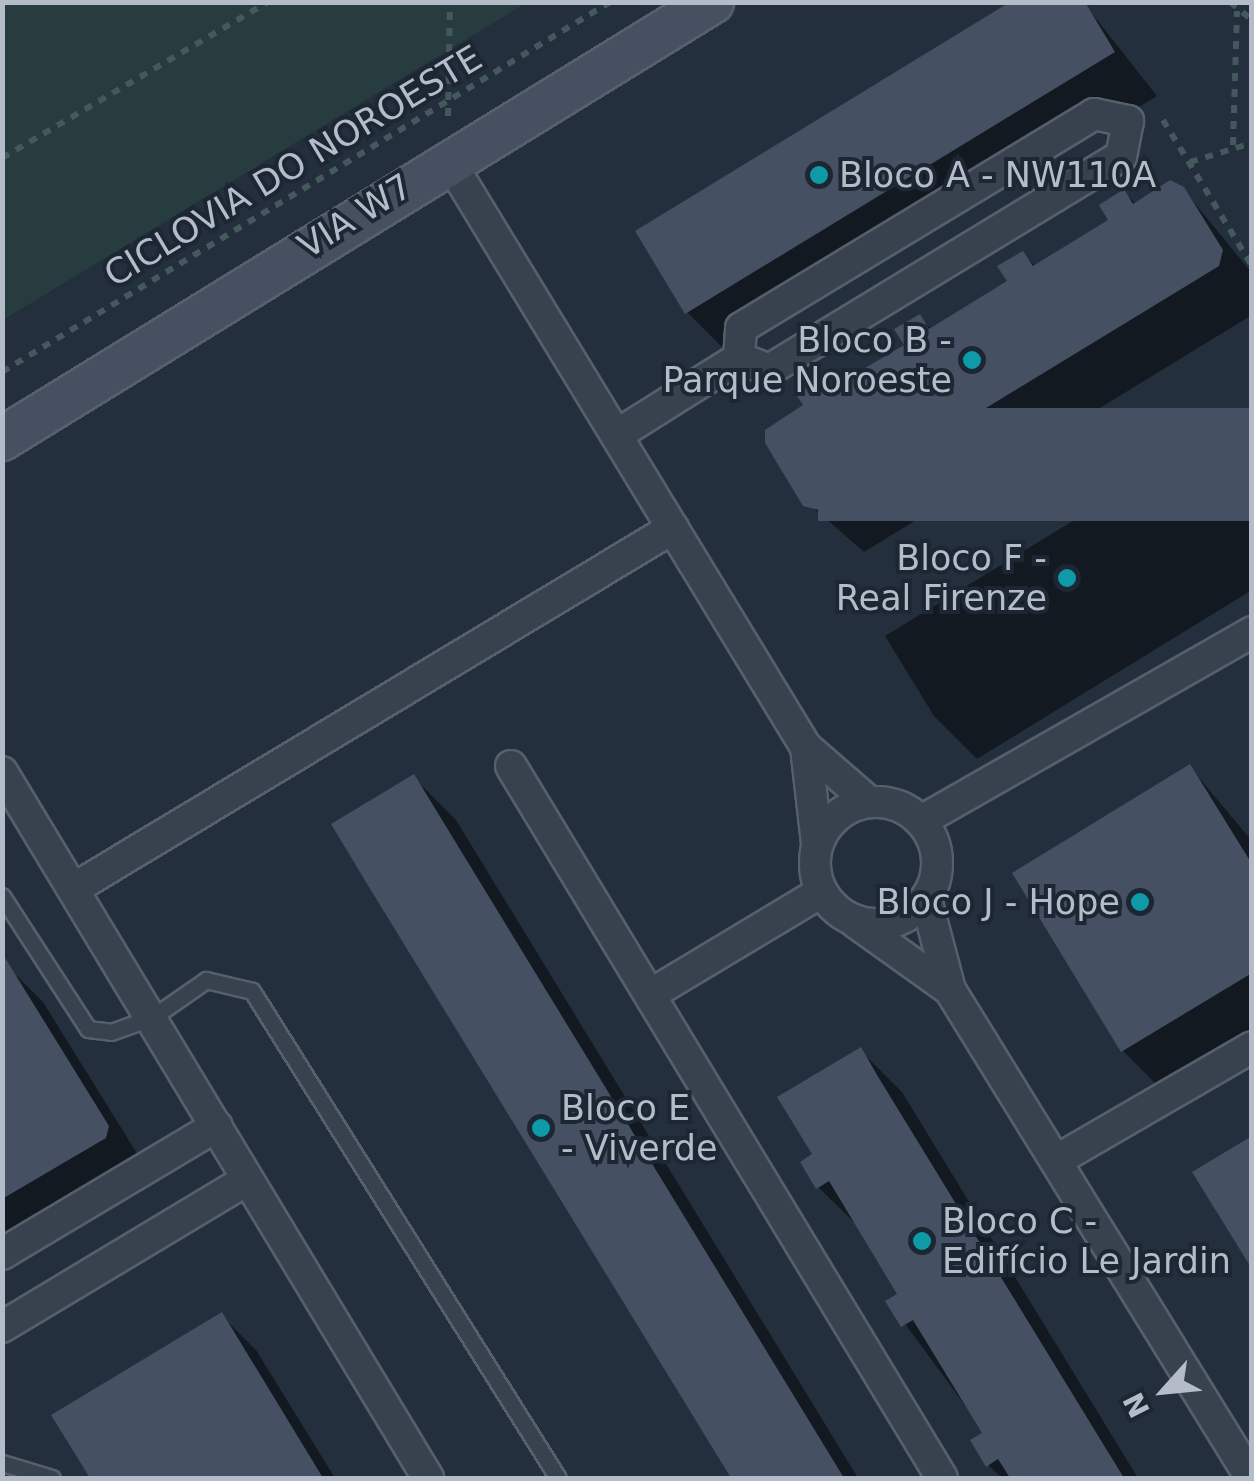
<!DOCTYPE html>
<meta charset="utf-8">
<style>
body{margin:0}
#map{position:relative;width:1254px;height:1481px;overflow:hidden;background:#242f3e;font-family:"DejaVu Sans",sans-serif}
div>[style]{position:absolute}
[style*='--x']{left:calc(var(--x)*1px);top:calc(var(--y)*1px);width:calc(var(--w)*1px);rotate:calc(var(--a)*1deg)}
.green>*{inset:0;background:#263c3f}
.shadow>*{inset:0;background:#0007}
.building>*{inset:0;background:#455162;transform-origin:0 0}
.path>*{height:6px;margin-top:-3px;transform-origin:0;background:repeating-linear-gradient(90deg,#44595c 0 8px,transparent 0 16px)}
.roads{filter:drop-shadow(2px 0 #565f6c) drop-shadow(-2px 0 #565f6c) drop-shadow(0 2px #565f6c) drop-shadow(0 -2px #565f6c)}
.service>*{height:15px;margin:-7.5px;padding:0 7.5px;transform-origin:7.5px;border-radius:7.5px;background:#38414e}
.minor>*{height:30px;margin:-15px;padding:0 15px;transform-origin:15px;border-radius:15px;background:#38414e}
.minor>.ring{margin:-15px;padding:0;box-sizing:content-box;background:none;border:30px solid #38414e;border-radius:50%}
.secondary>*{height:42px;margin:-21px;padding:0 21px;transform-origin:21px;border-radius:21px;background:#465061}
.dots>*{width:28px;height:28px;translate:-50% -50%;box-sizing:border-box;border:5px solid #1d2633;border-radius:50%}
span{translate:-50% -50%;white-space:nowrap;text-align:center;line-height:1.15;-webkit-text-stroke:8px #1d2633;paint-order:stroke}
.street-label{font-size:35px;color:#b4bcc9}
.poi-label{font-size:35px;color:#b4bcc9}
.left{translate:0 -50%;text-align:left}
.right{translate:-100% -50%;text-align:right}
.frame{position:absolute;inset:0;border:5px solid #b4bcc9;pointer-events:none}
.north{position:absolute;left:1114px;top:1341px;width:100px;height:100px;-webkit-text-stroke:8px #1d2633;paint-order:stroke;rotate:243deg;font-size:28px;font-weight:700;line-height:40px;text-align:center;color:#b4bcc9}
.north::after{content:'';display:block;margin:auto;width:35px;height:45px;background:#b4bcc9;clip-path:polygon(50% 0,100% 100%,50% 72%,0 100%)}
</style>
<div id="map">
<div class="green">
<i style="clip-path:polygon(3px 2px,526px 2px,526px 3px,3px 320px)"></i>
</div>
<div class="shadow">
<i style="clip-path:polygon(1083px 2px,1157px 96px,730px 355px,687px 312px)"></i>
<i style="clip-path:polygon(1183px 189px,1252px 273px,1252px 315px,864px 552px,808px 503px,806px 405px,819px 378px,832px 391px,907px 346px,920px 317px,932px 330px,1010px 282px,1023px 254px,1036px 267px,1111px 221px,1124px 192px,1136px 204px)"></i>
<i style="clip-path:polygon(1252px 411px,1252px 590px,977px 759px,934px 716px,885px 636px)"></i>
<i style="clip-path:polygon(1190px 767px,1252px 841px,1252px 1042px,1166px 1094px,1123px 1051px)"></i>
<i style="clip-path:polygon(413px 777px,456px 820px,858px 1478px,733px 1478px,334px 825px)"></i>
<i style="clip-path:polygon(8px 967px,43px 1002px,143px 1163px,2px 1258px)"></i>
<i style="clip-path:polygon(860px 1050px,902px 1092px,1138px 1478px,1002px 1478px,988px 1465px,986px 1434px,889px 1302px,900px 1295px,861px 1229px,818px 1187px,815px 1155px)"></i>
<i style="clip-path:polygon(221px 1315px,256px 1350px,335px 1478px,92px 1478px,54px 1416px)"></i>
</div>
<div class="building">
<i style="clip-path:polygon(1010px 2px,1085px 2px,1115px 52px,685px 314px,635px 231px)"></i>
<i style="clip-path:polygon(1170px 180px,1184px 187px,1223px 250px,1219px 266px,819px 510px,803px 506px,765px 443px,765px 430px,803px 405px,794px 391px,819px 375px,828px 390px,904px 345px,894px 329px,920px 314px,929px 329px,1007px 281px,997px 266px,1023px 251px,1033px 266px,1108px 220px,1099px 205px,1124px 189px,1133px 204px)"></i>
<i style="left:1252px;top:408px;width:113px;height:434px;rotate:90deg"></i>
<i style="clip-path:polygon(1190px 764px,1252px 864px,1252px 973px,1121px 1052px,1012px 873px)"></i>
<i style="clip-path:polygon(414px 774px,844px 1478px,731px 1478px,369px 887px,331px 824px)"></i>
<i style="clip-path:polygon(2px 953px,109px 1126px,106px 1138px,2px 1199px)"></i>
<i style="clip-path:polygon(861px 1047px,877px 1075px,1124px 1478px,1010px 1478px,998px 1459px,986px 1467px,970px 1440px,982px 1433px,913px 1320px,901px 1327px,885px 1301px,897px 1294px,829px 1181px,816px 1189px,800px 1162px,812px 1154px,777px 1097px)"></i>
<i style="clip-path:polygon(1252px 1136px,1252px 1269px,1192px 1172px)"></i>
<i style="clip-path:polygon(222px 1312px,323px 1478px,90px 1478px,51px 1415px)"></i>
</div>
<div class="path">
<i style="--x:1230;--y:2;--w:28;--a:39"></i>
<i style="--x:448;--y:116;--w:114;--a:-89"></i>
<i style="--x:1163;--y:120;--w:171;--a:58.6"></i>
<i style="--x:1233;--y:145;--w:134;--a:-88.3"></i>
<i style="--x:2;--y:158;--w:308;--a:-30.4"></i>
<i style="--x:1190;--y:162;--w:65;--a:-17"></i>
<i style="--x:2;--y:372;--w:712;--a:-31.32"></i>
</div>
<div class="roads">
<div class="service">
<i style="--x:2;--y:896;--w:158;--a:57.1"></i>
<i style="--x:88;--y:1029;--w:23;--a:7"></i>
<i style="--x:111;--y:1032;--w:45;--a:-19.7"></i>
<i style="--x:153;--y:1017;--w:65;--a:-34.9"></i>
<i style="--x:206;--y:980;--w:47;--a:13.4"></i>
<i style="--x:252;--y:991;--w:575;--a:57.86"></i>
<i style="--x:2;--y:1463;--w:52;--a:16.7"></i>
</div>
<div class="minor">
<i style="--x:1094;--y:114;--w:35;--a:12"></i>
<i style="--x:1128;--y:121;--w:36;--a:101"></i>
<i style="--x:1121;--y:156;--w:412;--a:148.7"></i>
<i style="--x:769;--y:370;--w:32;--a:-158"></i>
<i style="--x:739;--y:358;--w:30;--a:-86"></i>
<i style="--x:741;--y:328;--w:413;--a:-31.2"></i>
<i style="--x:448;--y:159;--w:688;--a:58.67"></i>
<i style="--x:806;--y:747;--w:82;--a:41.1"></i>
<i style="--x:620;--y:433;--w:141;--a:-32.2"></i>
<i style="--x:806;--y:747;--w:97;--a:83.5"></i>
<i style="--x:511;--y:766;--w:832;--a:58.81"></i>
<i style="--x:2;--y:772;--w:825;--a:58.89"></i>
<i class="ring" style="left:815px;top:802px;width:92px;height:92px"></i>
<i style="--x:921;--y:821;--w:381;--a:-29.7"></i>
<i style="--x:75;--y:888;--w:698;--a:-31.05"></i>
<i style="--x:926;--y:899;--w:94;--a:75.2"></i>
<i style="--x:950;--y:990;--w:573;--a:58.33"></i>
<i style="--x:855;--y:922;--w:117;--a:35.6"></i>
<i style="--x:653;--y:993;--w:196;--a:-31"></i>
<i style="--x:1059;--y:1159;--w:223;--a:-30.1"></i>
<i style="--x:2;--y:1254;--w:250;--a:-30.8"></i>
<i style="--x:2;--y:1327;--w:286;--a:-31"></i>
</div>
<div class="secondary">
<i style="--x:2;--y:439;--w:834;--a:-31.61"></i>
</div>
</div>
<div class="dots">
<i style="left:819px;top:175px;background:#0f9aa8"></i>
<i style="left:972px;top:360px;background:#0f9aa8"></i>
<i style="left:1067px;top:578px;background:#0f9aa8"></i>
<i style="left:1140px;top:902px;background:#0f9aa8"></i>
<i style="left:541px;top:1128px;background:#0f9aa8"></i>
<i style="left:922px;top:1241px;background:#0f9aa8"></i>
</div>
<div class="street-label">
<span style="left:293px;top:166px;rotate:-31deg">CICLOVIA DO NOROESTE</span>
<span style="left:355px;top:216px;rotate:-32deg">VIA W7</span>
</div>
<div class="poi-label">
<span class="left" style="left:839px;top:175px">Bloco A - NW110A</span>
<span class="right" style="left:952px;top:360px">Bloco B -<br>Parque Noroeste</span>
<span class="right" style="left:1047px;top:578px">Bloco F -<br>Real Firenze</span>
<span class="right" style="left:1120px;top:902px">Bloco J - Hope</span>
<span class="left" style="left:561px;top:1128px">Bloco E<br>- Viverde</span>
<span class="left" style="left:942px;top:1241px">Bloco C -<br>Edifício Le Jardin</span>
</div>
<div class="frame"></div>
<div class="north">N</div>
</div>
